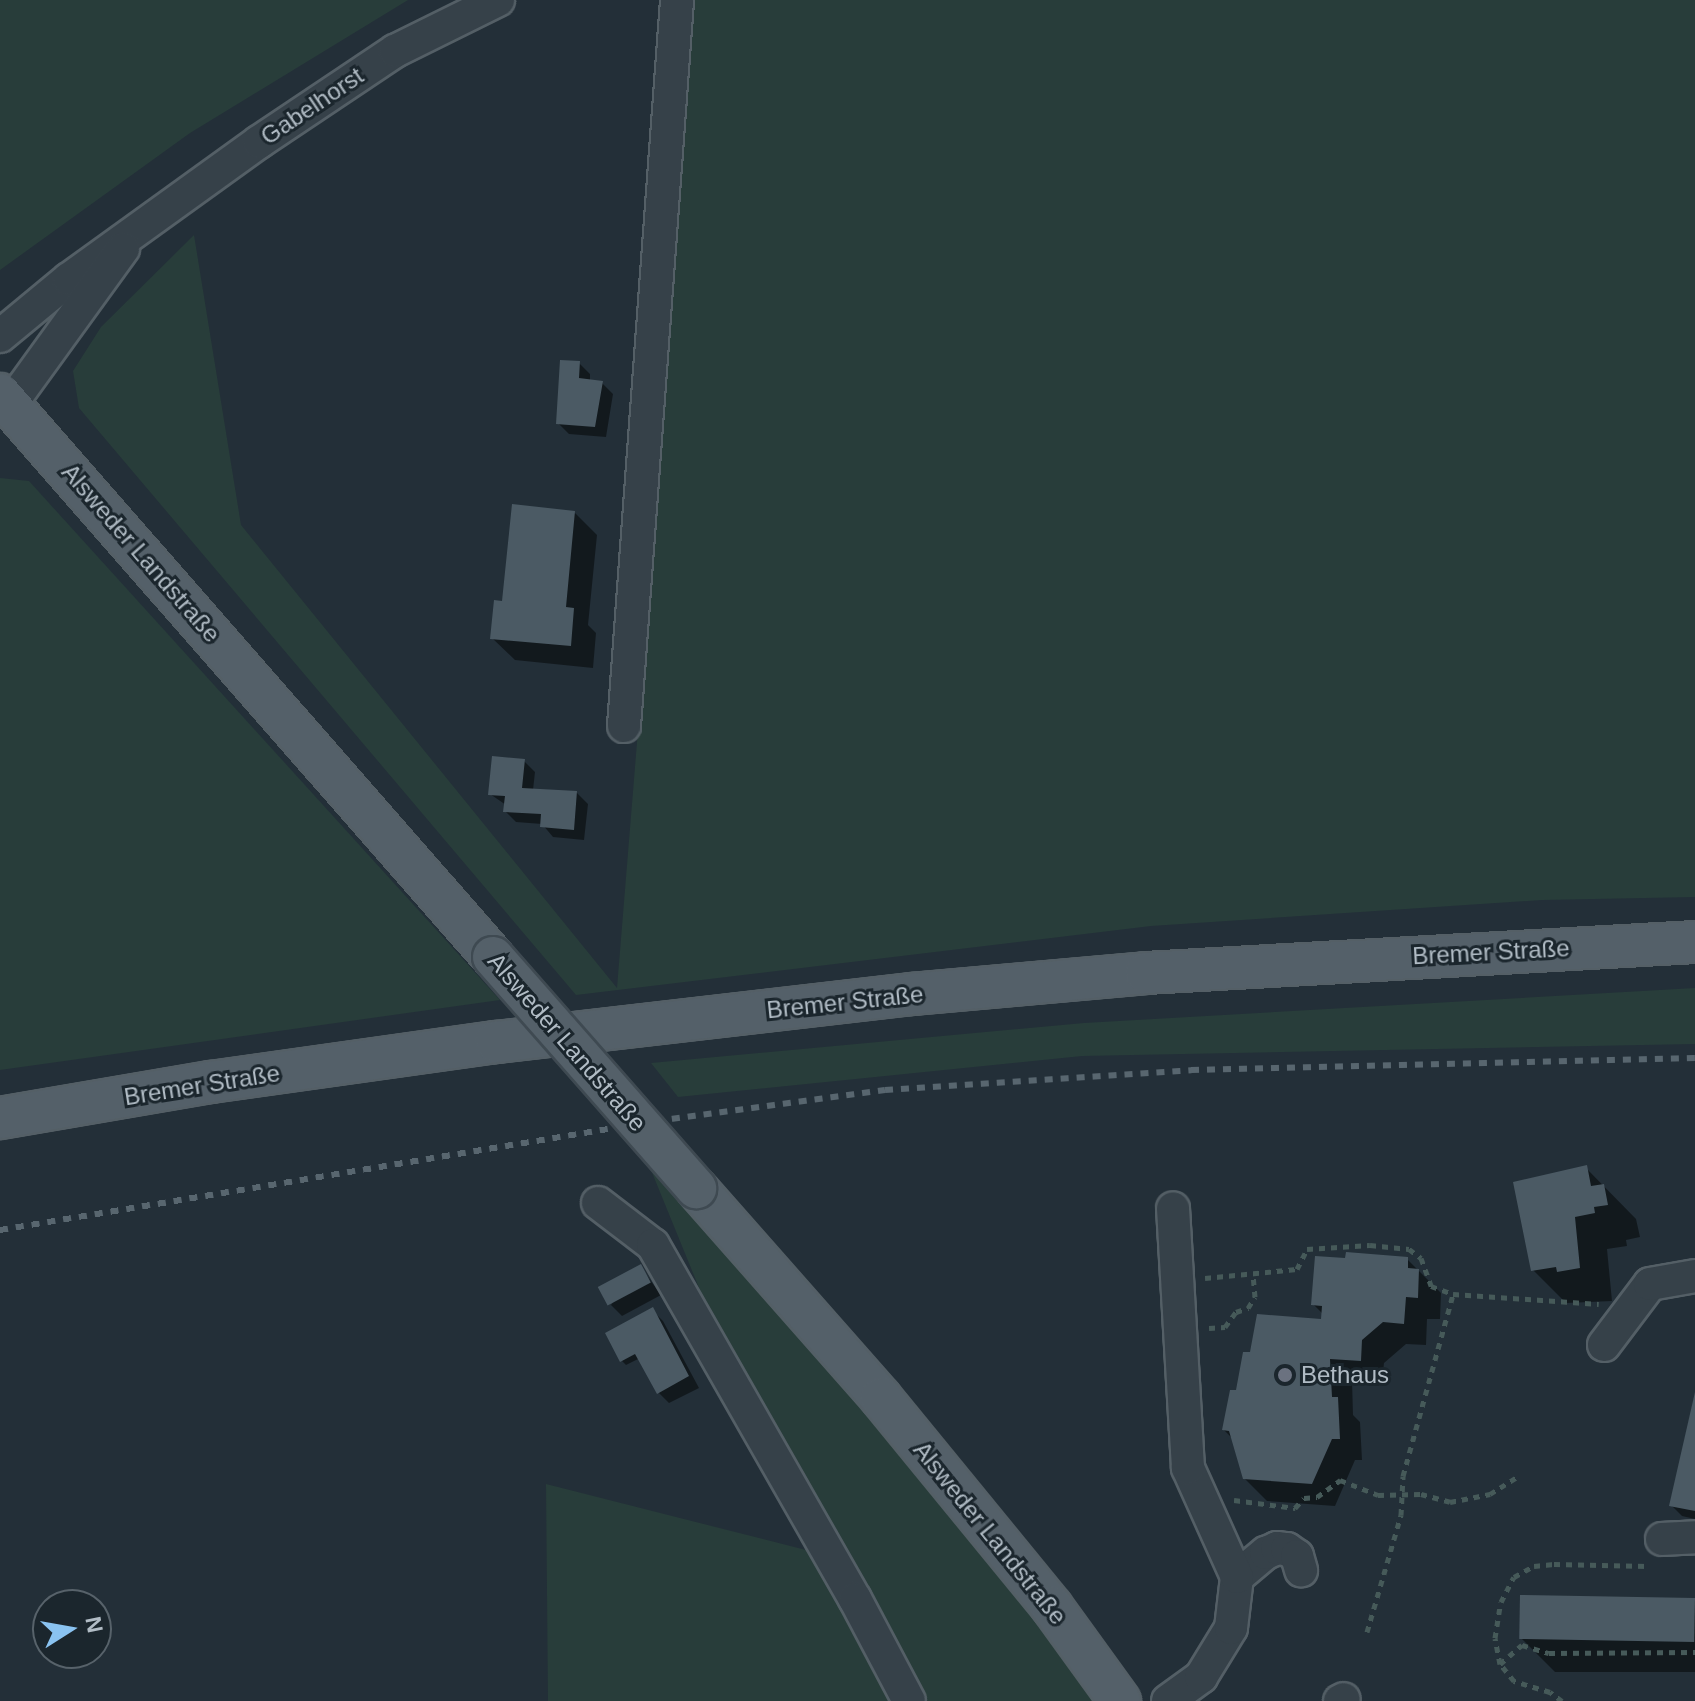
<!DOCTYPE html>
<meta charset="utf-8">
<style>
body{margin:0}
#map{position:relative;width:1695px;height:1701px;overflow:hidden;background:#232f38;font-family:Arial,sans-serif}
div>[style]{position:absolute}
[style*='--x']{left:calc(var(--x)*1px);top:calc(var(--y)*1px);width:calc(var(--w)*1px);rotate:calc(var(--a)*1deg)}
.green>*{inset:0;background:#283d3a}
.shadow>*{inset:0;background:#0007}
.building>*{inset:0;background:#4b5a64;transform-origin:0 0}
.path>*{height:5px;margin-top:-2.5px;transform-origin:0;background:repeating-linear-gradient(90deg,#465a59 0 6px,transparent 0 12px)}
.roads{filter:drop-shadow(2px 0 #545f66) drop-shadow(-2px 0 #545f66) drop-shadow(0 2px #545f66) drop-shadow(0 -2px #545f66)}
.minor>*{height:32px;margin:-16px;padding:0 16px;transform-origin:16px;border-radius:16px;background:#364149}
.major>*{height:40px;margin:-20px;padding:0 20px;transform-origin:20px;border-radius:20px;background:#546069}
.rail>*{height:6px;margin-top:-3px;transform-origin:0;background:repeating-linear-gradient(90deg,#58666f 0 8px,transparent 0 16px)}
.bridges{filter:drop-shadow(2px 0 #3f4a52) drop-shadow(-2px 0 #3f4a52) drop-shadow(0 2px #3f4a52) drop-shadow(0 -2px #3f4a52)}
.major-bridge>*{height:40px;margin:-20px;padding:0 20px;transform-origin:20px;border-radius:20px;background:#546069}
.dots>*{width:22px;height:22px;translate:-50% -50%;box-sizing:border-box;border:4px solid #1b262d;border-radius:50%}
span{translate:-50% -50%;white-space:nowrap;text-align:center;line-height:1.15;-webkit-text-stroke:6px #1b262d;paint-order:stroke}
.street-label{font-size:24px;color:#b1bcc5}
.poi-label{font-size:24px;color:#b1bcc5}
.left{translate:0 -50%;text-align:left}
.north{position:absolute;left:32px;top:1589px;width:80px;height:80px;box-sizing:border-box;background:#1b262d;border:2px solid #57626a;border-radius:50%;rotate:79deg;font-size:22px;font-weight:700;line-height:32px;text-align:center;color:#b1bcc5}
.north::after{content:'';display:block;margin:auto;width:28px;height:36px;background:#8ac3f1;clip-path:polygon(50% 0,100% 100%,50% 72%,0 100%)}
</style>
<div id="map">
<div class="green">
<i style="clip-path:polygon(0 0,408px 0,190px 133px,0 270px)"></i>
<i style="clip-path:polygon(692px 0,1695px 0,1695px 897px,1542px 900px,1151px 926px,576px 995px,79px 408px,73px 371px,101px 327px,194px 235px,241px 525px,617px 988px,660px 460px)"></i>
<i style="clip-path:polygon(0 478px,29px 481px,500px 1000px,0 1070px)"></i>
<i style="clip-path:polygon(1695px 988px,1695px 1044px,1082px 1056px,678px 1097px,651px 1063px,1084px 1023px)"></i>
<i style="clip-path:polygon(651px 1170px,1045px 1611px,1108px 1701px,548px 1701px,546px 1484px,806px 1550px)"></i>
</div>
<div class="shadow">
<i style="clip-path:polygon(579px 363px,590px 374px,590px 381px,602px 383px,613px 394px,606px 437px,569px 434px,558px 423px)"></i>
<i style="clip-path:polygon(575px 513px,597px 535px,588px 625px,596px 633px,593px 668px,515px 660px,492px 638px)"></i>
<i style="clip-path:polygon(524px 761px,535px 772px,533px 790px,577px 793px,588px 804px,584px 840px,553px 837px,542px 824px,516px 822px,505px 811px,506px 805px,490px 794px)"></i>
<i style="clip-path:polygon(1586px 1168px,1636px 1219px,1640px 1237px,1626px 1240px,1627px 1246px,1607px 1249px,1612px 1301px,1566px 1303px,1533px 1270px)"></i>
<i style="clip-path:polygon(1407px 1259px,1441px 1293px,1440px 1319px,1427px 1319px,1426px 1345px,1406px 1344px,1384px 1363px,1382px 1382px,1352px 1380px,1353px 1415px,1360px 1422px,1362px 1460px,1355px 1460px,1335px 1506px,1267px 1501px,1244px 1478px,1233px 1439px,1224px 1430px,1252px 1354px,1323px 1321px,1323px 1314px,1313px 1304px)"></i>
<i style="clip-path:polygon(640px 1266px,661px 1295px,622px 1316px,611px 1305px)"></i>
<i style="clip-path:polygon(652px 1310px,663px 1321px,699px 1388px,669px 1403px,658px 1392px,640px 1358px,626px 1365px,622px 1361px)"></i>
<i style="clip-path:polygon(1695px 1394px,1695px 1519px,1682px 1516px,1671px 1505px)"></i>
<i style="clip-path:polygon(1695px 1600px,1695px 1672px,1555px 1672px,1522px 1639px)"></i>
</div>
<div class="building">
<i style="clip-path:polygon(560px 360px,580px 361px,579px 378px,603px 381px,595px 427px,556px 424px)"></i>
<i style="clip-path:polygon(512px 504px,575px 511px,566px 607px,574px 608px,571px 646px,490px 639px,494px 600px,502px 601px)"></i>
<i style="clip-path:polygon(492px 756px,525px 759px,522px 788px,577px 791px,574px 830px,540px 827px,541px 814px,503px 812px,505px 796px,488px 795px)"></i>
<i style="clip-path:polygon(1587px 1165px,1591px 1186px,1604px 1184px,1608px 1205px,1594px 1207px,1595px 1213px,1575px 1217px,1580px 1268px,1557px 1272px,1556px 1267px,1531px 1271px,1513px 1182px)"></i>
<i style="clip-path:polygon(1346px 1252px,1408px 1257px,1408px 1268px,1419px 1269px,1418px 1298px,1406px 1297px,1404px 1324px,1383px 1322px,1362px 1340px,1361px 1361px,1330px 1359px,1332px 1397px,1338px 1397px,1340px 1439px,1332px 1439px,1312px 1484px,1243px 1479px,1229px 1431px,1222px 1430px,1230px 1390px,1236px 1390px,1243px 1352px,1250px 1352px,1257px 1314px,1321px 1319px,1322px 1306px,1311px 1305px,1315px 1256px,1345px 1258px)"></i>
<i style="left:641px;top:1264px;width:21px;height:49px;rotate:62deg"></i>
<i style="clip-path:polygon(653px 1307px,689px 1376px,657px 1394px,635px 1354px,620px 1362px,605px 1333px)"></i>
<i style="clip-path:polygon(1695px 1392px,1695px 1511px,1669px 1506px)"></i>
<i style="left:1520px;top:1595px;width:175px;height:44px;rotate:1deg"></i>
</div>
<div class="path">
<i style="--x:1205;--y:1278;--w:92;--a:-5.6"></i>
<i style="--x:1297;--y:1269;--w:22;--a:-63"></i>
<i style="--x:1307;--y:1249;--w:63;--a:-3.6"></i>
<i style="--x:1370;--y:1245;--w:39;--a:6"></i>
<i style="--x:1409;--y:1249;--w:15;--a:37"></i>
<i style="--x:1421;--y:1258;--w:30;--a:70"></i>
<i style="--x:1431;--y:1286;--w:23;--a:20"></i>
<i style="--x:1209;--y:1328;--w:16;--a:-4"></i>
<i style="--x:1225;--y:1327;--w:19;--a:-54"></i>
<i style="--x:1236;--y:1312;--w:13;--a:-18"></i>
<i style="--x:1248;--y:1308;--w:13;--a:-58"></i>
<i style="--x:1255;--y:1297;--w:23;--a:-95"></i>
<i style="--x:1234;--y:1500;--w:62;--a:7.5"></i>
<i style="--x:1295;--y:1508;--w:13;--a:-48"></i>
<i style="--x:1304;--y:1498;--w:13;--a:-4"></i>
<i style="--x:1317;--y:1497;--w:29;--a:-36"></i>
<i style="--x:1340;--y:1480;--w:41;--a:21.5"></i>
<i style="--x:1378;--y:1495;--w:43;--a:-1.3"></i>
<i style="--x:1421;--y:1494;--w:30;--a:15"></i>
<i style="--x:1450;--y:1502;--w:41;--a:-11.3"></i>
<i style="--x:1490;--y:1494;--w:34;--a:-32"></i>
<i style="--x:1367;--y:1632;--w:122;--a:-73.8"></i>
<i style="--x:1401;--y:1515;--w:39;--a:-87"></i>
<i style="--x:1403;--y:1476;--w:189;--a:-74.6"></i>
<i style="--x:1453;--y:1294;--w:146;--a:3.9"></i>
<i style="--x:1500;--y:1664;--w:29;--a:-41"></i>
<i style="--x:1522;--y:1645;--w:28;--a:17"></i>
<i style="--x:1549;--y:1653;--w:146;--a:-0.4"></i>
<i style="--x:1562;--y:1701;--w:15;--a:-143"></i>
<i style="--x:1550;--y:1692;--w:38;--a:-163"></i>
<i style="--x:1514;--y:1681;--w:22;--a:-129"></i>
<i style="--x:1500;--y:1664;--w:26;--a:-101"></i>
<i style="--x:1495;--y:1638;--w:36;--a:-81"></i>
<i style="--x:1501;--y:1602;--w:28;--a:-63"></i>
<i style="--x:1514;--y:1577;--w:23;--a:-29"></i>
<i style="--x:1534;--y:1566;--w:20;--a:-6"></i>
<i style="--x:1554;--y:1564;--w:94;--a:1.2"></i>
</div>
<div class="roads">
<div class="minor">
<i style="--x:0;--y:336;--w:89;--a:-39.6"></i>
<i style="--x:69;--y:279;--w:234;--a:-35.8"></i>
<i style="--x:259;--y:142;--w:164;--a:-33.8"></i>
<i style="--x:395;--y:51;--w:115;--a:-26.3"></i>
<i style="--x:10;--y:405;--w:193;--a:-54.1"></i>
<i style="--x:624;--y:726;--w:728;--a:-85.82"></i>
<i style="--x:598;--y:1203;--w:69;--a:37.4"></i>
<i style="--x:653;--y:1245;--w:408;--a:60.3"></i>
<i style="--x:855;--y:1599;--w:115;--a:62.1"></i>
<i style="--x:1604;--y:1345;--w:76;--a:-53"></i>
<i style="--x:1650;--y:1284;--w:46;--a:-10.1"></i>
<i style="--x:1662;--y:1539;--w:33;--a:-3"></i>
<i style="--x:1237;--y:1577;--w:38;--a:-40"></i>
<i style="--x:1266;--y:1553;--w:12;--a:-24"></i>
<i style="--x:1277;--y:1548;--w:10;--a:6"></i>
<i style="--x:1287;--y:1549;--w:12;--a:35"></i>
<i style="--x:1297;--y:1556;--w:15;--a:74"></i>
<i style="--x:1168;--y:1701;--w:41;--a:-36"></i>
<i style="--x:1201;--y:1677;--w:57;--a:-58.5"></i>
<i style="--x:1231;--y:1628;--w:51;--a:-83.3"></i>
<i style="--x:1237;--y:1577;--w:120;--a:-114.2"></i>
<i style="--x:1188;--y:1468;--w:260;--a:-93.3"></i>
<i style="--x:1340;--y:1701;--w:4;--a:-27"></i>
</div>
<div class="major">
<i style="--x:0;--y:394;--w:748;--a:48.79"></i>
<i style="--x:0;--y:1118;--w:214;--a:-9.7"></i>
<i style="--x:211;--y:1082;--w:288;--a:-8"></i>
<i style="--x:496;--y:1042;--w:419;--a:-6.6"></i>
<i style="--x:912;--y:994;--w:235;--a:-5.1"></i>
<i style="--x:1146;--y:973;--w:550;--a:-3.23"></i>
<i style="--x:696;--y:1188;--w:280;--a:48.6"></i>
<i style="--x:881;--y:1398;--w:270;--a:50.7"></i>
<i style="--x:1052;--y:1607;--w:116;--a:54.1"></i>
</div>
</div>
<div class="rail">
<i style="--x:0;--y:1230;--w:665;--a:-9.43"></i>
<i style="--x:656;--y:1121;--w:231;--a:-7.7"></i>
<i style="--x:885;--y:1090;--w:307;--a:-3.7"></i>
<i style="--x:1191;--y:1070;--w:504;--a:-1.36"></i>
</div>
<div class="bridges">
<div class="major-bridge">
<i style="--x:493;--y:957;--w:308;--a:48.7"></i>
</div>
</div>
<div class="dots">
<i style="left:1285px;top:1375px;background:#6b7280"></i>
</div>
<div class="street-label">
<span style="left:312px;top:106px;rotate:-34deg">Gabelhorst</span>
<span style="left:141px;top:553px;rotate:49deg">Alsweder Landstraße</span>
<span style="left:1491px;top:952px;rotate:-3deg">Bremer Straße</span>
<span style="left:845px;top:1002px;rotate:-6deg">Bremer Straße</span>
<span style="left:567px;top:1042px;rotate:49deg">Alsweder Landstraße</span>
<span style="left:202px;top:1085px;rotate:-9deg">Bremer Straße</span>
<span style="left:990px;top:1533px;rotate:51deg">Alsweder Landstraße</span>
</div>
<div class="poi-label">
<span class="left" style="left:1301px;top:1375px">Bethaus</span>
</div>
<div class="north">N</div>
</div>
